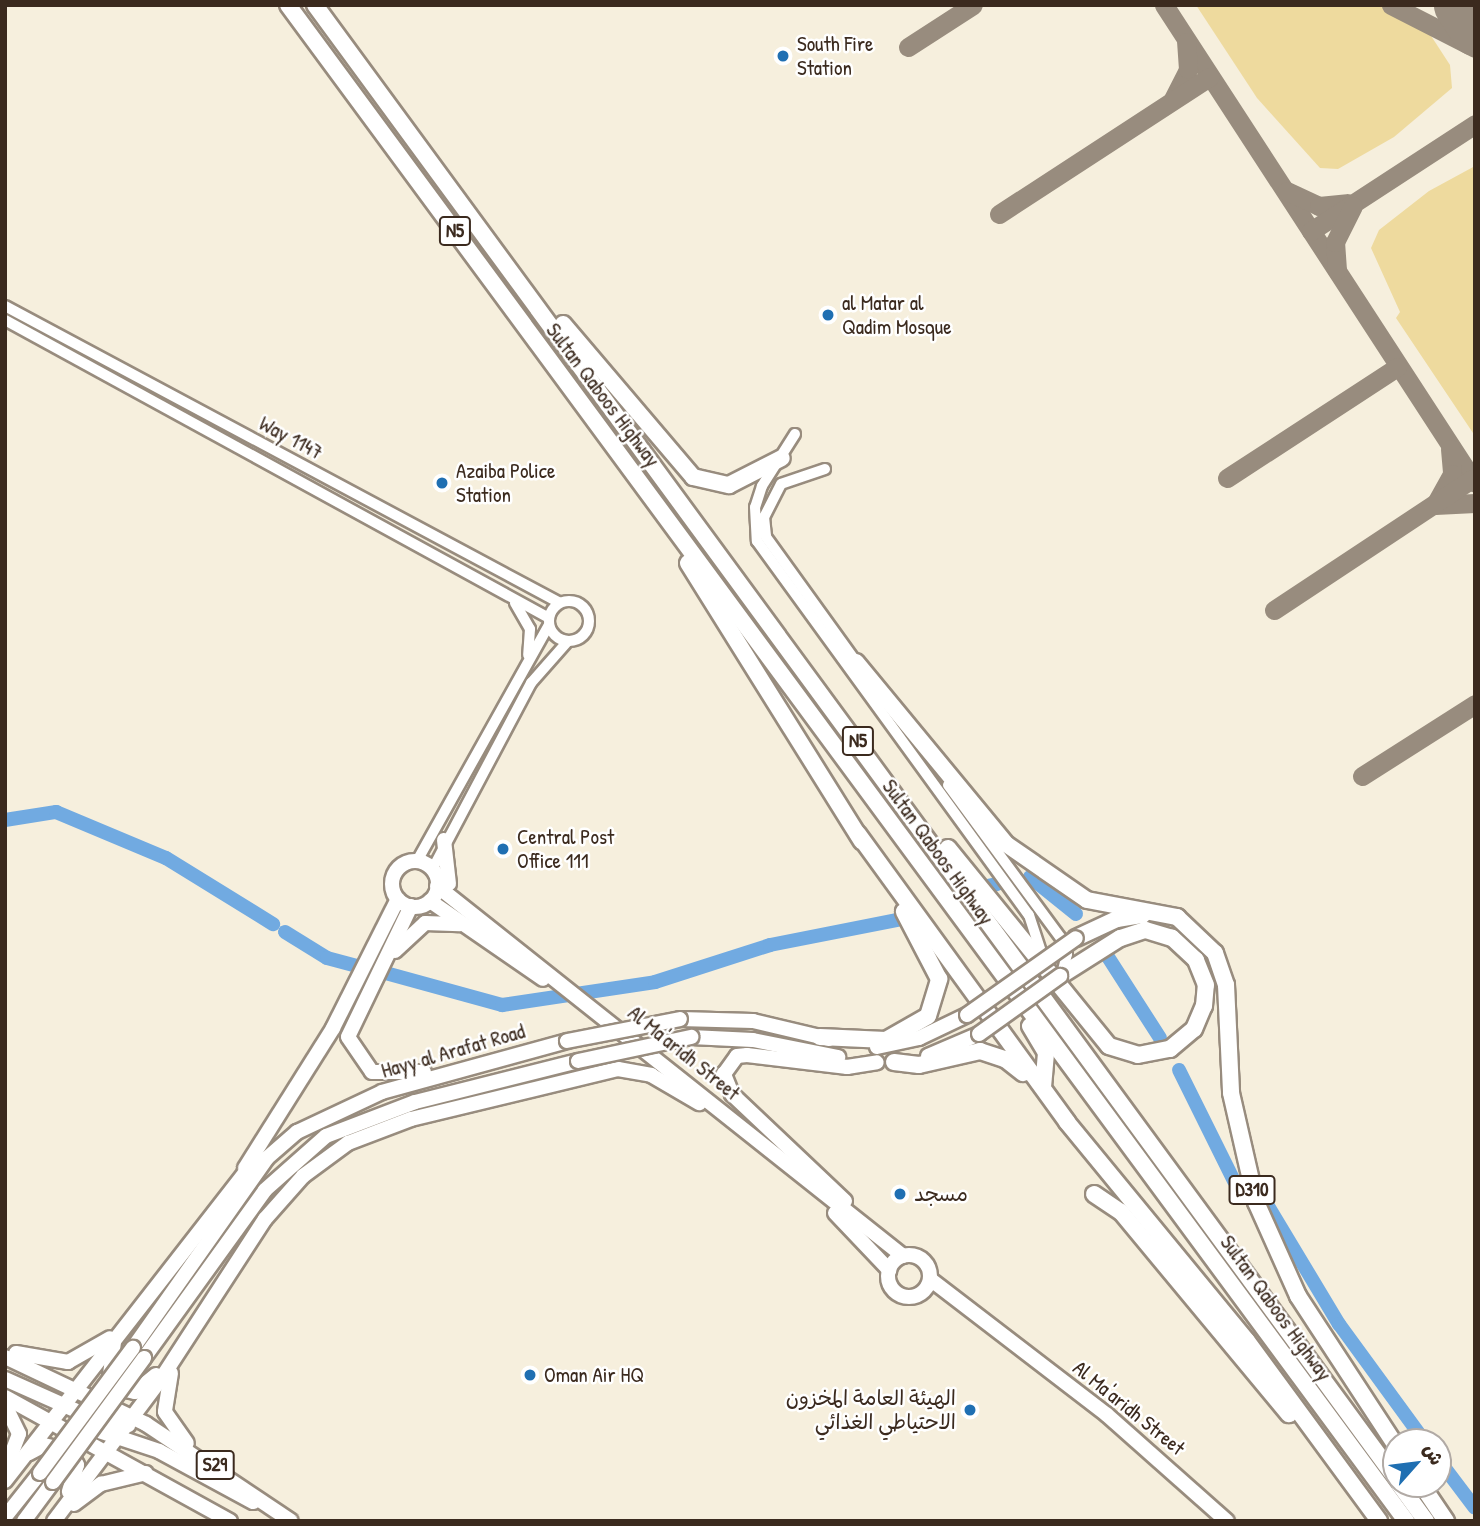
<!DOCTYPE html>
<meta charset="utf-8">
<style>
body{margin:0}
#map{position:relative;width:1480px;height:1526px;overflow:hidden;background:#f6efdd;font-family:"Patrick Hand","Playpen Sans Arabic",sans-serif}
div>[style]{position:absolute}
[style*='--x']{left:calc(var(--x)*1px);top:calc(var(--y)*1px);width:calc(var(--w)*1px);rotate:calc(var(--a)*1deg)}
.sand>*{inset:0;background:#eeda9e}
.river>*{height:14px;margin:-7px;padding:0 7px;transform-origin:7px;border-radius:7px;background:#71aae1}
.taxiway>*{height:19px;margin:-9.5px;padding:0 9.5px;transform-origin:9.5px;border-radius:9.5px;background:#988c7e}
.runway>*{height:49px;margin:-24.5px;padding:0 24.5px;transform-origin:24.5px;border-radius:24.5px;background:#988c7e}
.roads{filter:drop-shadow(2px 0 #988c7e) drop-shadow(-2px 0 #988c7e) drop-shadow(0 2px #988c7e) drop-shadow(0 -2px #988c7e)}
.minor>*{height:10px;margin:-5px;padding:0 5px;transform-origin:5px;border-radius:5px;background:#fff}
.minor>.ring{margin:-5px;padding:0;box-sizing:content-box;background:none;border:10px solid #fff;border-radius:50%}
.major>*{height:14px;margin:-7px;padding:0 7px;transform-origin:7px;border-radius:7px;background:#fff}
.major>.ring{margin:-7px;padding:0;box-sizing:content-box;background:none;border:14px solid #fff;border-radius:50%}
.highway>*{height:16px;margin:-8px;padding:0 8px;transform-origin:8px;border-radius:8px;background:#fff}
.bridges{filter:drop-shadow(2px 0 #988c7e) drop-shadow(-2px 0 #988c7e) drop-shadow(0 2px #988c7e) drop-shadow(0 -2px #988c7e)}
.major-bridge>*{height:14px;margin:-7px;padding:0 7px;transform-origin:7px;border-radius:7px;background:#fff}
.dots>*{width:19px;height:19px;translate:-50% -50%;box-sizing:border-box;border:4px solid #fff;border-radius:50%}
span{translate:-50% -50%;white-space:nowrap;text-align:center;line-height:1.15;-webkit-text-stroke:5px #fff;paint-order:stroke}
.shield-label span{padding:2px 5px;background:#fff;border:2px solid;border-radius:5px;-webkit-text-stroke-width:0}
.shield-label{font-size:19px;color:#3b2a1e;font-weight:700}
.poi-label{font-size:21px;color:#3b2a1e}
.left{translate:0 -50%;text-align:left}
.right{translate:-100% -50%;text-align:right}
.street-label{font-size:21px;color:#3b2a1e}
.frame{position:absolute;inset:0;border:7px solid #3b2a1e;pointer-events:none}
.north{position:absolute;left:1382px;top:1428px;width:70px;height:70px;box-sizing:border-box;background:#fff;border:2px solid #b1aaa5;border-radius:50%;rotate:62deg;font-size:19px;font-weight:700;line-height:28px;text-align:center;color:#3b2a1e}
.north::after{content:'';display:block;margin:auto;width:24px;height:32px;background:#1f6fb2;clip-path:polygon(50% 0,100% 100%,50% 72%,0 100%)}
</style>
<div id="map">
<div class="sand">
<i style="clip-path:polygon(1196px 5px,1411px 5px,1450px 65px,1452px 88px,1394px 137px,1338px 169px,1320px 168px,1257px 98px)"></i>
<i style="clip-path:polygon(1475px 166px,1475px 436px,1396px 318px,1400px 312px,1371px 248px,1379px 230px,1429px 191px)"></i>
</div>
<div class="river">
<i style="--x:5;--y:820;--w:52;--a:-8.9"></i>
<i style="--x:56;--y:812;--w:119;--a:22.7"></i>
<i style="--x:166;--y:858;--w:126;--a:31.7"></i>
<i style="--x:1030;--y:877;--w:59;--a:38.8"></i>
<i style="--x:987;--y:886;--w:10;--a:-11"></i>
<i style="--x:285;--y:932;--w:49;--a:31.8"></i>
<i style="--x:327;--y:958;--w:31;--a:15"></i>
<i style="--x:1108;--y:957;--w:96;--a:57.3"></i>
<i style="--x:371;--y:969;--w:136;--a:15.4"></i>
<i style="--x:502;--y:1005;--w:155;--a:-8.5"></i>
<i style="--x:655;--y:982;--w:121;--a:-17.8"></i>
<i style="--x:770;--y:945;--w:130;--a:-11.1"></i>
<i style="--x:1179;--y:1070;--w:124;--a:63.6"></i>
<i style="--x:1268;--y:1206;--w:138;--a:59"></i>
<i style="--x:1339;--y:1324;--w:146;--a:53.9"></i>
<i style="--x:1438;--y:1459;--w:61;--a:52.9"></i>
</div>
<div class="taxiway">
<i style="--x:1164;--y:5;--w:570;--a:56.95"></i>
<i style="--x:1391;--y:5;--w:94;--a:27.1"></i>
<i style="--x:908;--y:47;--w:77;--a:-32.9"></i>
<i style="--x:1173;--y:99;--w:34;--a:-63"></i>
<i style="--x:1188;--y:69;--w:27;--a:-94"></i>
<i style="--x:1287;--y:191;--w:35;--a:25"></i>
<i style="--x:1319;--y:206;--w:28;--a:-6"></i>
<i style="--x:999;--y:214;--w:251;--a:-33.1"></i>
<i style="--x:1311;--y:231;--w:196;--a:-33.1"></i>
<i style="--x:1337;--y:270;--w:28;--a:-94"></i>
<i style="--x:1335;--y:242;--w:40;--a:-63.4"></i>
<i style="--x:1450;--y:449;--w:25;--a:85"></i>
<i style="--x:1452;--y:474;--w:35;--a:119"></i>
<i style="--x:1435;--y:505;--w:40;--a:-2.9"></i>
<i style="--x:1227;--y:478;--w:203;--a:-33.1"></i>
<i style="--x:1274;--y:610;--w:237;--a:-33.5"></i>
<i style="--x:1362;--y:776;--w:134;--a:-32.5"></i>
</div>
<div class="runway">
<i style="--x:1458;--y:5;--w:31;--a:57"></i>
</div>
<div class="roads">
<div class="minor">
<i style="--x:5;--y:306;--w:629;--a:28.15"></i>
<i style="--x:5;--y:320;--w:620;--a:28.71"></i>
<i style="--x:795;--y:434;--w:62;--a:122.4"></i>
<i style="--x:762;--y:486;--w:22;--a:108"></i>
<i style="--x:755;--y:507;--w:34;--a:87"></i>
<i style="--x:757;--y:541;--w:462;--a:54"></i>
<i style="--x:1029;--y:915;--w:48;--a:71.9"></i>
<i style="--x:825;--y:469;--w:46;--a:161.2"></i>
<i style="--x:781;--y:484;--w:37;--a:117"></i>
<i style="--x:764;--y:517;--w:20;--a:84"></i>
<i style="--x:766;--y:537;--w:159;--a:54.2"></i>
<i class="ring" style="left:549px;top:601px;width:30px;height:30px"></i>
<i style="--x:515;--y:603;--w:30;--a:60"></i>
<i style="--x:530;--y:629;--w:26;--a:94"></i>
<i style="--x:948;--y:785;--w:190;--a:53.6"></i>
<i style="--x:1061;--y:938;--w:17;--a:69"></i>
<i style="--x:1067;--y:954;--w:21;--a:104"></i>
<i style="--x:417;--y:861;--w:270;--a:-60.8"></i>
<i style="--x:432;--y:870;--w:212;--a:-62.1"></i>
<i style="--x:531;--y:683;--w:56;--a:-48.6"></i>
</div>
<div class="major">
<i style="--x:444;--y:840;--w:44;--a:83.5"></i>
<i class="ring" style="left:392px;top:861px;width:32px;height:32px"></i>
<i style="--x:437;--y:886;--w:595;--a:38.45"></i>
<i style="--x:430;--y:901;--w:137;--a:34.6"></i>
<i style="--x:411;--y:906;--w:145;--a:115.7"></i>
<i style="--x:348;--y:1037;--w:42;--a:55.6"></i>
<i style="--x:372;--y:1072;--w:52;--a:0"></i>
<i style="--x:395;--y:951;--w:41;--a:-43"></i>
<i style="--x:425;--y:923;--w:35;--a:2"></i>
<i style="--x:680;--y:1019;--w:73;--a:1.6"></i>
<i style="--x:753;--y:1021;--w:78;--a:13.3"></i>
<i style="--x:691;--y:1037;--w:62;--a:2.8"></i>
<i style="--x:753;--y:1040;--w:87;--a:11.3"></i>
<i style="--x:877;--y:1047;--w:43;--a:-12.1"></i>
<i style="--x:919;--y:1038;--w:53;--a:-25.6"></i>
<i style="--x:928;--y:1056;--w:56;--a:-23.3"></i>
<i style="--x:245;--y:1168;--w:165;--a:-57.8"></i>
<i style="--x:333;--y:1028;--w:144;--a:-63.3"></i>
<i style="--x:845;--y:1201;--w:156;--a:-136.6"></i>
<i style="--x:732;--y:1094;--w:22;--a:-112"></i>
<i style="--x:724;--y:1074;--w:22;--a:-54"></i>
<i style="--x:737;--y:1056;--w:10;--a:-6"></i>
<i style="--x:747;--y:1055;--w:101;--a:6.8"></i>
<i style="--x:847;--y:1067;--w:30;--a:-9"></i>
<i style="--x:835;--y:1213;--w:79;--a:46.5"></i>
<i class="ring" style="left:888px;top:1255px;width:28px;height:28px"></i>
<i style="--x:930;--y:1279;--w:223;--a:37.5"></i>
<i style="--x:1107;--y:1415;--w:160;--a:41.5"></i>
<i style="--x:114;--y:1342;--w:33;--a:97"></i>
<i style="--x:110;--y:1375;--w:14;--a:65"></i>
<i style="--x:116;--y:1388;--w:19;--a:12"></i>
<i style="--x:135;--y:1392;--w:27;--a:-39"></i>
<i style="--x:133;--y:1348;--w:232;--a:-54.8"></i>
<i style="--x:267;--y:1158;--w:40;--a:-41"></i>
<i style="--x:297;--y:1132;--w:94;--a:-25.2"></i>
<i style="--x:382;--y:1092;--w:192;--a:-15.4"></i>
<i style="--x:16;--y:1353;--w:53;--a:9.8"></i>
<i style="--x:68;--y:1362;--w:48;--a:-29.7"></i>
<i style="--x:5;--y:1357;--w:156;--a:25.4"></i>
<i style="--x:146;--y:1424;--w:174;--a:33.8"></i>
<i style="--x:144;--y:1358;--w:207;--a:-54.2"></i>
<i style="--x:265;--y:1190;--w:81;--a:-41.5"></i>
<i style="--x:326;--y:1136;--w:95;--a:-20.9"></i>
<i style="--x:415;--y:1102;--w:168;--a:-14.1"></i>
<i style="--x:171;--y:1373;--w:39;--a:99"></i>
<i style="--x:165;--y:1412;--w:38;--a:55"></i>
<i style="--x:5;--y:1379;--w:98;--a:24"></i>
<i style="--x:95;--y:1419;--w:34;--a:10"></i>
<i style="--x:5;--y:1397;--w:257;--a:28.9"></i>
<i style="--x:5;--y:1405;--w:32;--a:64"></i>
<i style="--x:19;--y:1434;--w:39;--a:111"></i>
<i style="--x:84;--y:1426;--w:79;--a:18.4"></i>
<i style="--x:159;--y:1451;--w:107;--a:28.5"></i>
<i style="--x:29;--y:1453;--w:17;--a:-28"></i>
<i style="--x:44;--y:1445;--w:26;--a:13"></i>
<i style="--x:69;--y:1451;--w:16;--a:60"></i>
<i style="--x:77;--y:1465;--w:28;--a:107"></i>
<i style="--x:5;--y:1481;--w:404;--a:-52.1"></i>
<i style="--x:74;--y:1504;--w:34;--a:-37"></i>
<i style="--x:101;--y:1484;--w:46;--a:-13.7"></i>
<i style="--x:5;--y:1517;--w:56;--a:-51.5"></i>
<i style="--x:24;--y:1521;--w:49;--a:-53.4"></i>
<i style="--x:54;--y:1521;--w:178;--a:-53"></i>
<i style="--x:161;--y:1379;--w:191;--a:-57"></i>
<i style="--x:265;--y:1219;--w:57;--a:-48.5"></i>
<i style="--x:303;--y:1176;--w:56;--a:-36.3"></i>
<i style="--x:348;--y:1143;--w:67;--a:-20.9"></i>
<i style="--x:411;--y:1119;--w:213;--a:-13.6"></i>
<i style="--x:618;--y:1069;--w:34;--a:10"></i>
<i style="--x:651;--y:1075;--w:56;--a:30.3"></i>
</div>
<div class="highway">
<i style="--x:288;--y:5;--w:1884;--a:53.59"></i>
<i style="--x:315;--y:5;--w:1828;--a:53.74"></i>
<i style="--x:563;--y:324;--w:201;--a:49.6"></i>
<i style="--x:693;--y:477;--w:37;--a:13"></i>
<i style="--x:729;--y:485;--w:59;--a:-27"></i>
<i style="--x:688;--y:563;--w:328;--a:58"></i>
<i style="--x:856;--y:662;--w:236;--a:50.5"></i>
<i style="--x:1006;--y:844;--w:98;--a:34.7"></i>
<i style="--x:1087;--y:900;--w:92;--a:10.7"></i>
<i style="--x:1177;--y:917;--w:52;--a:43.5"></i>
<i style="--x:1215;--y:953;--w:34;--a:71"></i>
<i style="--x:1226;--y:985;--w:108;--a:87.3"></i>
<i style="--x:1231;--y:1093;--w:112;--a:77.1"></i>
<i style="--x:1256;--y:1202;--w:103;--a:65.9"></i>
<i style="--x:1298;--y:1296;--w:179;--a:56.8"></i>
<i style="--x:858;--y:834;--w:356;--a:54"></i>
<i style="--x:1067;--y:1122;--w:283;--a:50.6"></i>
<i style="--x:1247;--y:1341;--w:223;--a:53.7"></i>
<i style="--x:948;--y:848;--w:255;--a:50.9"></i>
<i style="--x:1109;--y:1046;--w:30;--a:17"></i>
<i style="--x:1138;--y:1055;--w:33;--a:-11"></i>
<i style="--x:1170;--y:1049;--w:31;--a:-40"></i>
<i style="--x:1194;--y:1029;--w:25;--a:-67"></i>
<i style="--x:1204;--y:1006;--w:21;--a:-85"></i>
<i style="--x:1206;--y:985;--w:27;--a:-112"></i>
<i style="--x:1196;--y:960;--w:33;--a:-137"></i>
<i style="--x:1172;--y:938;--w:28;--a:-163"></i>
<i style="--x:1145;--y:930;--w:26;--a:162"></i>
<i style="--x:1120;--y:938;--w:71;--a:147.7"></i>
<i style="--x:1076;--y:938;--w:45;--a:-24.9"></i>
<i style="--x:1117;--y:919;--w:26;--a:-9"></i>
<i style="--x:1030;--y:1026;--w:31;--a:59"></i>
<i style="--x:1046;--y:1053;--w:32;--a:95"></i>
<i style="--x:820;--y:1037;--w:66;--a:2.6"></i>
<i style="--x:886;--y:1040;--w:48;--a:-29.7"></i>
<i style="--x:928;--y:1016;--w:39;--a:-73"></i>
<i style="--x:939;--y:979;--w:76;--a:-117.6"></i>
<i style="--x:894;--y:1062;--w:25;--a:7"></i>
<i style="--x:919;--y:1065;--w:63;--a:-12.9"></i>
<i style="--x:980;--y:1051;--w:26;--a:18"></i>
<i style="--x:1005;--y:1059;--w:23;--a:38"></i>
<i style="--x:1094;--y:1194;--w:32;--a:34"></i>
<i style="--x:1121;--y:1212;--w:263;--a:50.3"></i>
<i style="--x:1399;--y:1484;--w:46;--a:53.9"></i>
<i style="--x:1421;--y:1484;--w:45;--a:56"></i>
</div>
</div>
<div class="bridges">
<div class="major-bridge">
<i style="--x:967;--y:1015;--w:133;--a:-35.2"></i>
<i style="--x:979;--y:1034;--w:100;--a:-35.6"></i>
<i style="--x:567;--y:1041;--w:115;--a:-11"></i>
<i style="--x:578;--y:1061;--w:116;--a:-12"></i>
<i style="--x:40;--y:1473;--w:156;--a:-53.4"></i>
<i style="--x:53;--y:1482;--w:154;--a:-53.7"></i>
</div>
</div>
<div class="dots">
<i style="left:783px;top:56px;background:#1f6fb2"></i>
<i style="left:828px;top:315px;background:#1f6fb2"></i>
<i style="left:442px;top:483px;background:#1f6fb2"></i>
<i style="left:503px;top:849px;background:#1f6fb2"></i>
<i style="left:900px;top:1194px;background:#1f6fb2"></i>
<i style="left:530px;top:1375px;background:#1f6fb2"></i>
<i style="left:970px;top:1410px;background:#1f6fb2"></i>
</div>
<div class="shield-label">
<span style="left:455px;top:231px">N5</span>
<span style="left:858px;top:741px">N5</span>
<span style="left:1252px;top:1190px">D310</span>
<span style="left:215px;top:1465px">S29</span>
</div>
<div class="poi-label">
<span class="left" style="left:797px;top:56px">South Fire<br>Station</span>
<span class="left" style="left:842px;top:315px">al Matar al<br>Qadim Mosque</span>
<span class="left" style="left:456px;top:483px">Azaiba Police<br>Station</span>
<span class="left" style="left:517px;top:849px">Central Post<br>Office 111</span>
<span class="left" style="left:914px;top:1194px">مسجد</span>
<span class="left" style="left:544px;top:1375px">Oman Air HQ</span>
<span class="right" style="left:956px;top:1410px">الهيئة العامة المخزون<br>الاحتياطي الغذائي</span>
</div>
<div class="street-label">
<span style="left:603px;top:395px;rotate:53deg">Sultan Qaboos Highway</span>
<span style="left:291px;top:438px;rotate:28deg">Way 1147</span>
<span style="left:938px;top:852px;rotate:54deg">Sultan Qaboos Highway</span>
<span style="left:453px;top:1051px;rotate:-16deg">Hayy al Arafat Road</span>
<span style="left:684px;top:1053px;rotate:39deg">Al Ma'aridh Street</span>
<span style="left:1276px;top:1308px;rotate:54deg">Sultan Qaboos Highway</span>
<span style="left:1129px;top:1408px;rotate:39deg">Al Ma'aridh Street</span>
</div>
<div class="frame"></div>
<div class="north">ش</div>
</div>
